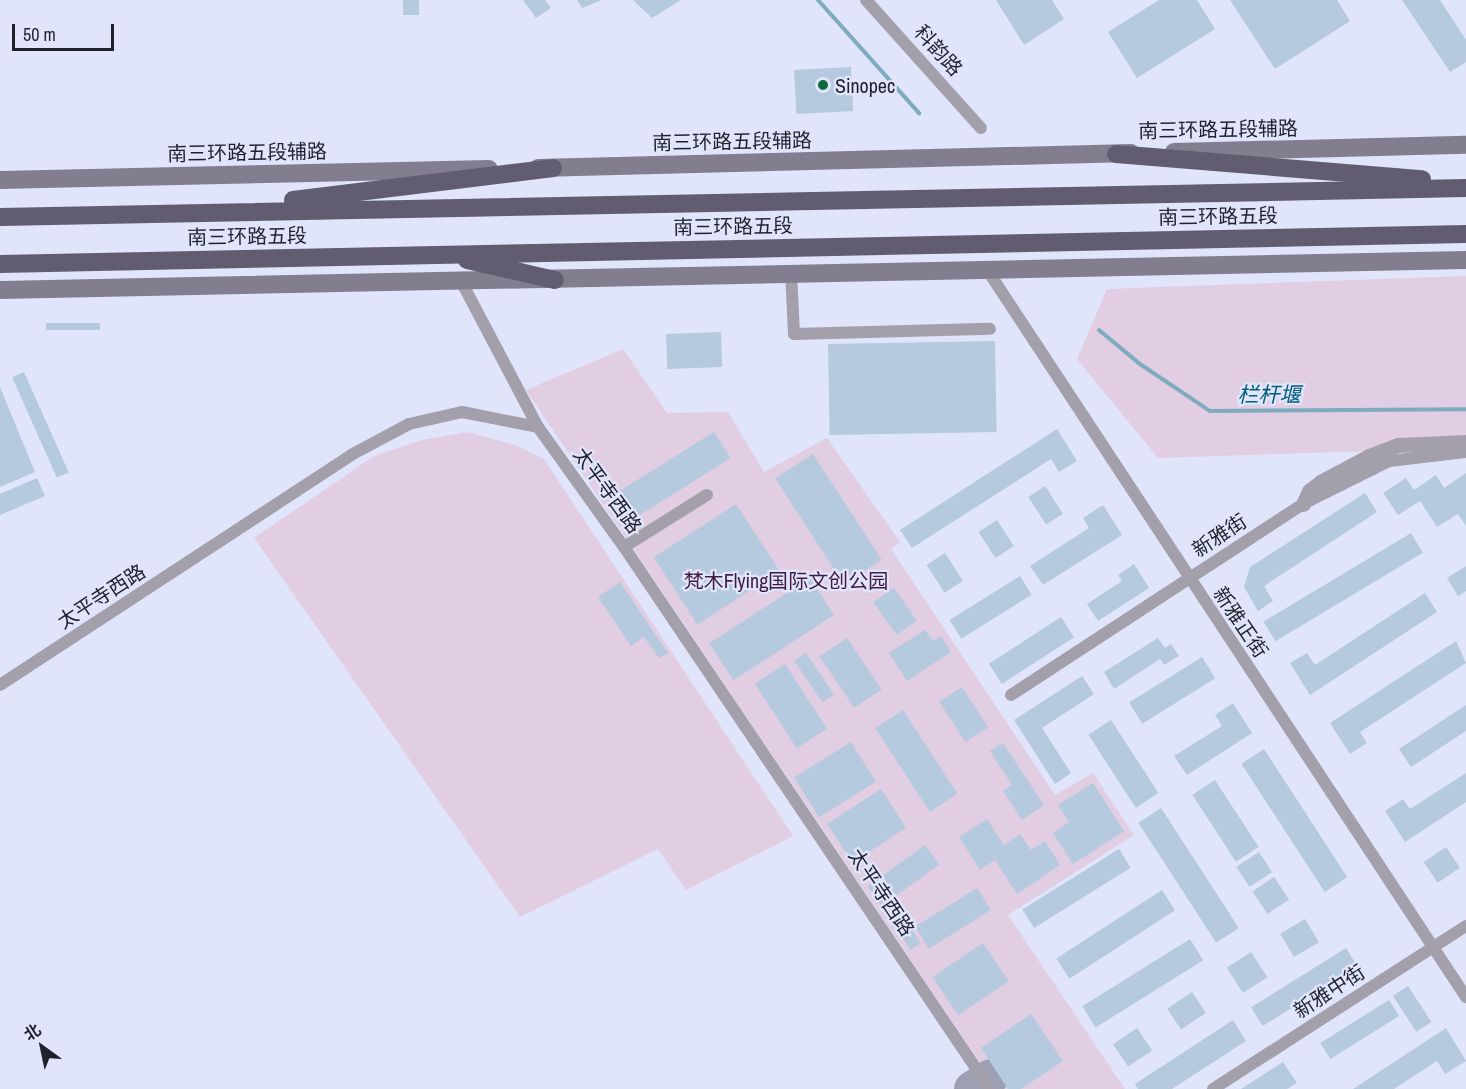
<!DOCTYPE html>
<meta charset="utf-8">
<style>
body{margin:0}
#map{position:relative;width:1466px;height:1089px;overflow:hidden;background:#e0e5fb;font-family:"Archivo Narrow","Noto Sans SC",sans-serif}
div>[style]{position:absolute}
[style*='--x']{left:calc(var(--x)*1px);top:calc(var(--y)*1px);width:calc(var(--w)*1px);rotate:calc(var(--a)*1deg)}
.green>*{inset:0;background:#e1cee2}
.stream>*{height:4px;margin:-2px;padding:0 2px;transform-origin:2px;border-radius:2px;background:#7fabbf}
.taxiway>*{height:36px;margin:-18px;padding:0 18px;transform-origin:18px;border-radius:18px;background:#9ca0b2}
.building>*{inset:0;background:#b5c9df;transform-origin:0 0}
.minor>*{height:12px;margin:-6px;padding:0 6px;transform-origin:6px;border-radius:6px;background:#a3a0ac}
.tertiary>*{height:15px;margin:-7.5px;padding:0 7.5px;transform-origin:7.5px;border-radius:7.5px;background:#a3a0ac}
.secondary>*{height:18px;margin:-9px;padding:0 9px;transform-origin:9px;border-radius:9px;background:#837e8f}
.trunk>*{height:18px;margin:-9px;padding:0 9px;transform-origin:9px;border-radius:9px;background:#625c71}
.dots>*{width:16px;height:16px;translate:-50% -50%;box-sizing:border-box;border:3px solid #e0e5fb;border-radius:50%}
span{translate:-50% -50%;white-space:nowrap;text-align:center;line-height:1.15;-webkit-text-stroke:4.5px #e0e5fb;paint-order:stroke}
.street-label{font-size:20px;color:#1f212b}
.poi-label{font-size:20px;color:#1f212b}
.left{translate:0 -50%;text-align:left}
.park-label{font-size:20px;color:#401a43}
.water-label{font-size:21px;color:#005c78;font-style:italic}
.north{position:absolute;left:12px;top:1017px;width:60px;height:60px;-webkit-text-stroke:4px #e0e5fb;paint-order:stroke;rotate:327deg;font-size:16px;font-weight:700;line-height:24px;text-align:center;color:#1f212b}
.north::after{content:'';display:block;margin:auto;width:21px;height:27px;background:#1f212b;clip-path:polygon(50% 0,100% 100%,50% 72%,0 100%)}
.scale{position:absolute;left:12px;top:24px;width:102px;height:27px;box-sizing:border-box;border:3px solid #1f212b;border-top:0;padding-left:8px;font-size:18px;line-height:21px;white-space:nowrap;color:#1f212b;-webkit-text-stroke:4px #e0e5fb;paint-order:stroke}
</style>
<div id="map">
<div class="green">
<i style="clip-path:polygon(1466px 276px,1466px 448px,1158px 458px,1077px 359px,1107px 289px)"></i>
<i style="clip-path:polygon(623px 349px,667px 413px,728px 412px,764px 472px,827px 438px,900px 542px,891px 549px,1055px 795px,1093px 773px,1134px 835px,1008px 915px,1125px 1089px,998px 1089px,526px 390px)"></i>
<i style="clip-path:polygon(467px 432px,515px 445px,544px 459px,793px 836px,686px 890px,658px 849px,520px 917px,254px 538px,374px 456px,422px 440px)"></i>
</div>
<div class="stream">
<i style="--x:818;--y:0;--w:152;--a:48.2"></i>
<i style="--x:1099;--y:330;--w:53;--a:39.7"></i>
<i style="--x:1140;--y:364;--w:84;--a:33.9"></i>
<i style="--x:1210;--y:411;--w:256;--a:-0.4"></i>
</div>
<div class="taxiway">
<i style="--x:972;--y:1089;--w:22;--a:-32"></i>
</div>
<div class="building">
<i style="left:403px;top:0;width:16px;height:15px"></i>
<i style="clip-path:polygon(523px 0,545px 0,551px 8px,536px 18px)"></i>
<i style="clip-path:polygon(577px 0,602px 0,582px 8px)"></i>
<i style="clip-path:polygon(633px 0,681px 0,652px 18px)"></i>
<i style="clip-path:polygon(996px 0,1052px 0,1064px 19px,1024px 45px)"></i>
<i style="clip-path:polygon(1159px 0,1197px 0,1215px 29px,1137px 78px,1108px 32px)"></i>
<i style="clip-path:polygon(1230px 0,1337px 0,1350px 21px,1275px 69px)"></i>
<i style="clip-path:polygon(1402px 0,1440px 0,1466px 40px,1466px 62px,1450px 72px)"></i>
<i style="left:851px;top:67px;width:44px;height:57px;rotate:87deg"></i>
<i style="left:46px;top:323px;width:54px;height:7px"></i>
<i style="left:721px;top:332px;width:35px;height:55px;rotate:88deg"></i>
<i style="left:995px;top:341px;width:91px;height:167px;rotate:89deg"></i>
<i style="left:24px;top:372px;width:110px;height:13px;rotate:66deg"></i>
<i style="clip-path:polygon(0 387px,35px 472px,0 487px)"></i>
<i style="clip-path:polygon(1057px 429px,1077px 461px,1059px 472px,1051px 459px,912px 548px,900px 530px)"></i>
<i style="left:714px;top:432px;width:31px;height:124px;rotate:58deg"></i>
<i style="left:813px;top:454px;width:126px;height:45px;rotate:57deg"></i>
<i style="clip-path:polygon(1466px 473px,1466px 526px,1458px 514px,1437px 527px,1420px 501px,1398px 515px,1383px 493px,1406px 478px,1414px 490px,1436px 475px,1444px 488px)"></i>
<i style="clip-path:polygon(37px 478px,45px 496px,0 515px,0 494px)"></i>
<i style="left:1045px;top:486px;width:33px;height:20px;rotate:57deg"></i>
<i style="clip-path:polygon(1365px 493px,1377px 512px,1264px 586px,1273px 601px,1258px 611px,1244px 587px,1250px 567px)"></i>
<i style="left:736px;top:504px;width:80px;height:98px;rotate:57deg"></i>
<i style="clip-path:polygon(1103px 505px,1122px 535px,1043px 585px,1030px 566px,1089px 528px,1083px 518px)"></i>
<i style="left:997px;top:520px;width:31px;height:22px;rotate:57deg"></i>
<i style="left:1411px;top:533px;width:23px;height:172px;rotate:59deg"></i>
<i style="left:945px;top:553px;width:33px;height:22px;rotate:57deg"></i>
<i style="clip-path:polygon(1134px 564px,1149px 588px,1098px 621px,1087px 604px,1122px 581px,1118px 575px)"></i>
<i style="clip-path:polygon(1466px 566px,1466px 591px,1458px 596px,1447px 578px)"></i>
<i style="left:1020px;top:576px;width:22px;height:83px;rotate:58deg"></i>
<i style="left:810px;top:578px;width:44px;height:120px;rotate:57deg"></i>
<i style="clip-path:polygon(620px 582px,668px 653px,659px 658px,644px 637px,631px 646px,598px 597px)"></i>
<i style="left:894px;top:588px;width:40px;height:25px;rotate:55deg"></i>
<i style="clip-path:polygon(1425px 593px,1437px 612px,1310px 695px,1290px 663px,1307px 653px,1315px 665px)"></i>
<i style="left:1061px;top:617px;width:24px;height:86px;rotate:57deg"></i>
<i style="clip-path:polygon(925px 630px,933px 641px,941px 636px,951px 652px,907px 681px,889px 653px)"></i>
<i style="left:847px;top:638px;width:62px;height:33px;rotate:56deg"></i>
<i style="clip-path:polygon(1158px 638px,1165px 648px,1171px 644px,1179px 656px,1164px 665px,1160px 659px,1114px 689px,1104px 672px)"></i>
<i style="clip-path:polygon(1456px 641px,1466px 663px,1360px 732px,1367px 743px,1350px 754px,1330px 723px)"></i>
<i style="left:806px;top:653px;width:50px;height:14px;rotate:56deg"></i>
<i style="left:1202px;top:657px;width:25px;height:86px;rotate:58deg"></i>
<i style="left:785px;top:664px;width:77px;height:36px;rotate:57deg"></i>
<i style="clip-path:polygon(1082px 676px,1094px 694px,1042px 728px,1071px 773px,1055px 784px,1014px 720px)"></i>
<i style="left:962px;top:687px;width:48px;height:27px;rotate:57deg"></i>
<i style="clip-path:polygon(1233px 703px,1252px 733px,1187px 775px,1174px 756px,1222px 726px,1215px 715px)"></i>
<i style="clip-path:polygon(1466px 705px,1466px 731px,1411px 767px,1399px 749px)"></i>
<i style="left:903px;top:710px;width:100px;height:33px;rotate:57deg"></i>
<i style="left:1111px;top:720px;width:87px;height:27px;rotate:57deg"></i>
<i style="left:851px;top:742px;width:47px;height:67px;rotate:58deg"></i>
<i style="clip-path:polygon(1003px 743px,1044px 805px,1022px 820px,1003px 791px,1012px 785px,990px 751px)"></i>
<i style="left:1264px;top:749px;width:153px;height:27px;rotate:57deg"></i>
<i style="clip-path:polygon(1466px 773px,1466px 802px,1405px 842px,1385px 811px,1403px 799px,1410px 809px)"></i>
<i style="left:1215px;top:780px;width:80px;height:27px;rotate:57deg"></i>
<i style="clip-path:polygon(1093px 783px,1124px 831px,1073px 864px,1053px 833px,1069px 822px,1058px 805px)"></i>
<i style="left:881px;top:789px;width:46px;height:64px;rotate:57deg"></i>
<i style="left:1161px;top:808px;width:143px;height:27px;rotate:57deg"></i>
<i style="clip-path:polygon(987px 819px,1004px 845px,1020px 834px,1031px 850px,1045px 841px,1060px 865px,1017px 894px,995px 860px,980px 870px,959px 837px)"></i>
<i style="left:925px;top:845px;width:24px;height:55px;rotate:54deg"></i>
<i style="left:1446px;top:847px;width:25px;height:27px;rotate:56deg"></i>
<i style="left:1119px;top:849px;width:22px;height:114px;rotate:58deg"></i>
<i style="left:1259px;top:852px;width:24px;height:27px;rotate:57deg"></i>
<i style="left:1274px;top:877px;width:27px;height:26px;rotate:56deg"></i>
<i style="left:878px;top:880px;width:76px;height:12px;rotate:56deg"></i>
<i style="left:977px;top:888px;width:26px;height:73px;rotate:58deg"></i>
<i style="left:1162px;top:890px;width:24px;height:126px;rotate:57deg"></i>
<i style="left:1305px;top:919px;width:27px;height:29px;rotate:59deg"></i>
<i style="left:1190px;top:939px;width:25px;height:127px;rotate:58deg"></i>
<i style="left:983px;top:943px;width:46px;height:61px;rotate:56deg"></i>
<i style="left:1346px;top:948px;width:22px;height:112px;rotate:58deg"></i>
<i style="left:1251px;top:952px;width:30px;height:29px;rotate:57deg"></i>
<i style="left:1408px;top:986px;width:43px;height:18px;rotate:57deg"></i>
<i style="left:1192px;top:992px;width:25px;height:30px;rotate:56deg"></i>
<i style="left:1389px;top:1000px;width:19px;height:81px;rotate:58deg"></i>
<i style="clip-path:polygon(1031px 1014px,1063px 1061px,1021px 1089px,1008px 1089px,981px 1048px)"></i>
<i style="clip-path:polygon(1233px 1020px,1246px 1041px,1172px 1089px,1138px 1089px,1135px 1084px)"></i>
<i style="left:1137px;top:1028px;width:27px;height:29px;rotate:56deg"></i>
<i style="clip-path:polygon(1446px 1028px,1466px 1061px,1445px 1074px,1437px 1061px,1394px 1089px,1353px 1089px)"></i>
<i style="clip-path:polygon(1283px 1062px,1297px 1083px,1287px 1089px,1241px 1089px)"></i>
</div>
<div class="minor">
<i style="--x:866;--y:0;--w:172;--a:48.1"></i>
<i style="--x:986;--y:268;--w:873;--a:56.64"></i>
<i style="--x:791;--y:272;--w:62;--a:87.2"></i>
<i style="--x:794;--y:334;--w:196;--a:-1.5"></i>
<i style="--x:461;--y:281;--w:165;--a:62.2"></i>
<i style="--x:624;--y:547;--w:98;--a:-32.1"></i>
<i style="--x:0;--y:685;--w:420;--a:-33.2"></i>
<i style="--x:351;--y:455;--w:66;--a:-28.1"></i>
<i style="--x:409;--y:424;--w:54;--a:-12.8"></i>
<i style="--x:462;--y:412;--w:77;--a:11.2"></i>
<i style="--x:538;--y:427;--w:148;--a:54.4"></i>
<i style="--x:624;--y:547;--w:654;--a:55.97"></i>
<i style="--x:1011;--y:695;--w:349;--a:-33.2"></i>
<i style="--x:1303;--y:504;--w:96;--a:-26.6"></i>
<i style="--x:1389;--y:461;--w:78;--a:-6.7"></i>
<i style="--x:1213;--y:1089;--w:301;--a:-32.8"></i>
</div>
<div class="tertiary">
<i style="--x:1303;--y:504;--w:14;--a:-65"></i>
<i style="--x:1309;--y:491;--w:16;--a:-38"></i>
<i style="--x:1322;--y:481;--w:53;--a:-28"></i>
<i style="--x:1369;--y:456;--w:31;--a:-21"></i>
<i style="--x:1398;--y:445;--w:68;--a:-2.5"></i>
</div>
<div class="secondary">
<i style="--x:1174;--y:152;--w:292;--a:-1.4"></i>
<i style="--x:538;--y:168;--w:593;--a:-1.45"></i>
<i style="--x:0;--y:180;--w:489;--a:-1.3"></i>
<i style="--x:0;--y:290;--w:1466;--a:-1.17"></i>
</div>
<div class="trunk">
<i style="--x:1116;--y:154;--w:307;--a:4.7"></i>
<i style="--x:293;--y:200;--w:262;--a:-7"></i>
<i style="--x:0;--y:217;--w:1466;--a:-1.13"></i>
<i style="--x:467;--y:260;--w:90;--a:12.8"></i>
<i style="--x:0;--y:264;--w:1466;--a:-1.17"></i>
</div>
<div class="dots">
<i style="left:823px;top:85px;background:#0e693c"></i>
</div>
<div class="street-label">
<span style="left:939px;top:50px;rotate:48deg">科韵路</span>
<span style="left:1218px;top:129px;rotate:-1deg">南三环路五段辅路</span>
<span style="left:732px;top:141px;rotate:-1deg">南三环路五段辅路</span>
<span style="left:247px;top:152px;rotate:-1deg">南三环路五段辅路</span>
<span style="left:1218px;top:216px;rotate:-1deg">南三环路五段</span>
<span style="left:733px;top:226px;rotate:-1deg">南三环路五段</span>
<span style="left:247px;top:236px;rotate:-1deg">南三环路五段</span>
<span style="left:608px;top:490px;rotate:54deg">太平寺西路</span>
<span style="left:1219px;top:535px;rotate:-33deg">新雅街</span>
<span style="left:101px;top:596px;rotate:-33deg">太平寺西路</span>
<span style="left:1241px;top:622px;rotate:56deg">新雅正街</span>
<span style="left:882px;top:892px;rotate:56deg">太平寺西路</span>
<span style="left:1329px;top:991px;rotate:-33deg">新雅中街</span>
</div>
<div class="poi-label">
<span class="left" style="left:835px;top:85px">Sinopec</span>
</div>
<div class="park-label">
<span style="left:786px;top:580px">梵木Flying国际文创公园</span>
</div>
<div class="water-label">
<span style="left:1269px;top:395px">栏杆堰</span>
</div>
<div class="north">北</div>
<div class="scale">50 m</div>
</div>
